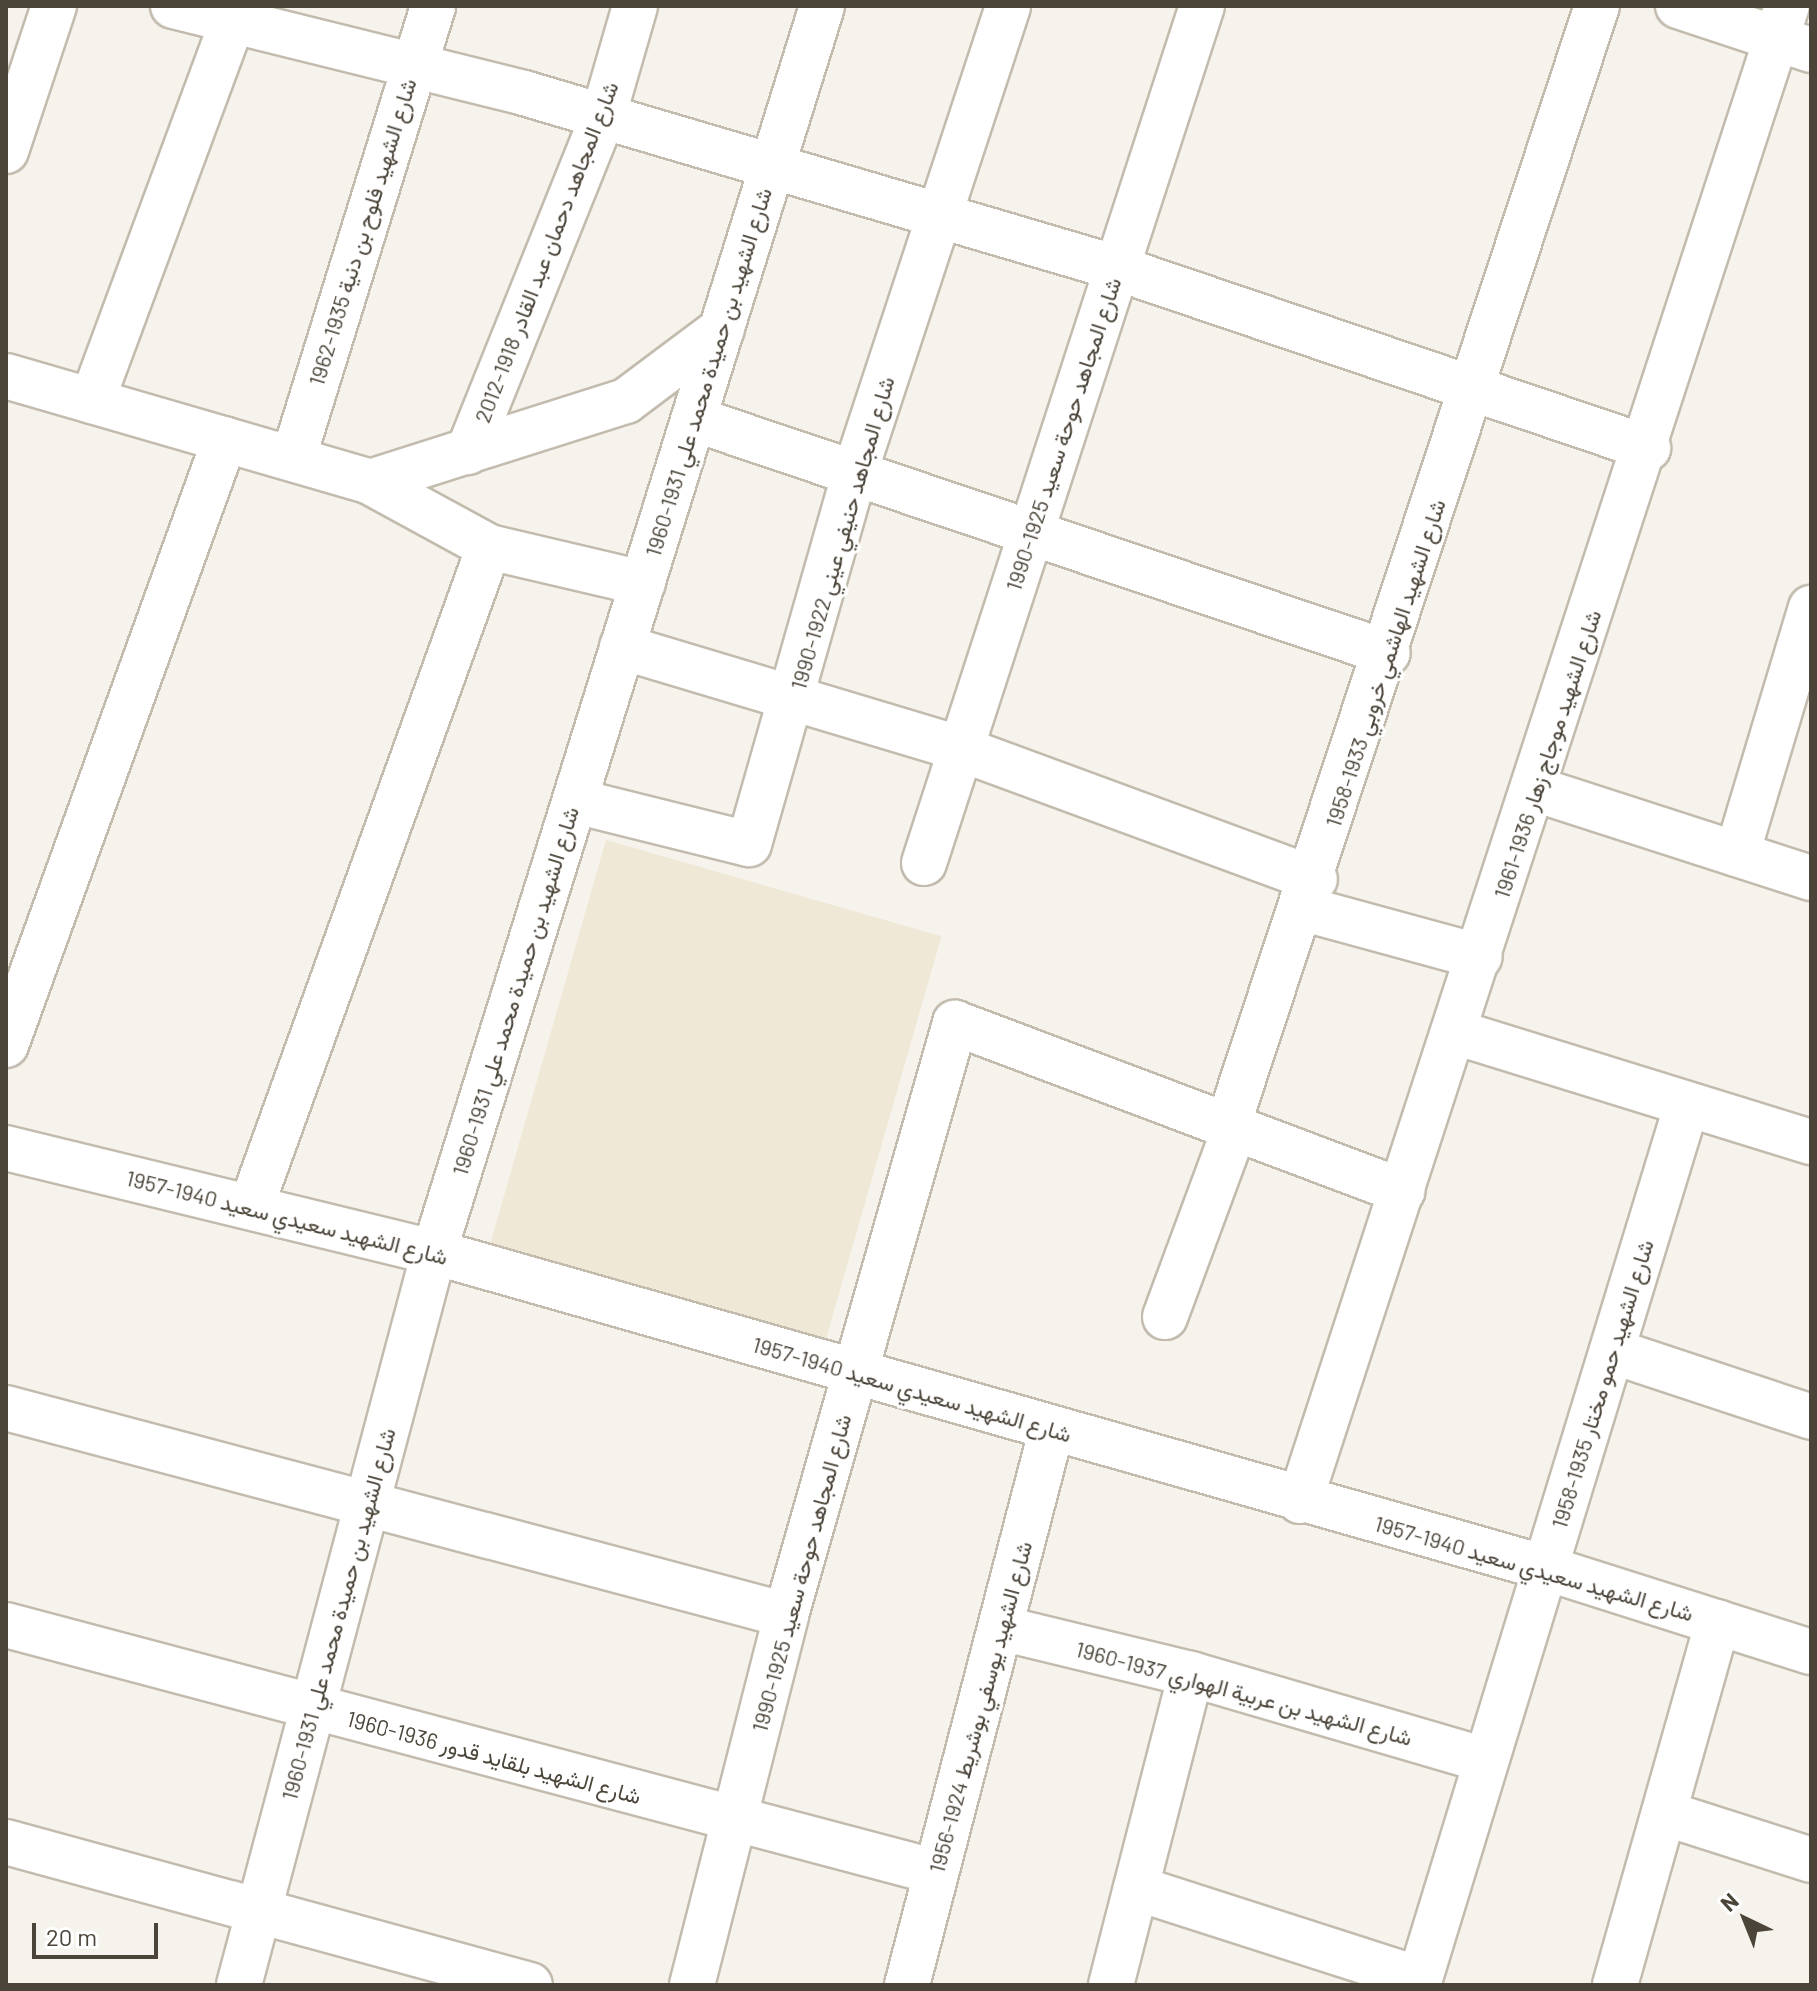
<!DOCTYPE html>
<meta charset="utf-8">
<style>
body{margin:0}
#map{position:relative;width:1817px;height:1991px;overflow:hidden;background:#f6f3ec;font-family:Barlow,Vazirmatn,sans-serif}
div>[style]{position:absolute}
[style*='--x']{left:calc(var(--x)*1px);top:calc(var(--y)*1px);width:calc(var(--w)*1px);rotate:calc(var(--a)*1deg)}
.education>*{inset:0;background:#efe8d6;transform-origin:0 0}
.roads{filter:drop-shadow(2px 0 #c2bbae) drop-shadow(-2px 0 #c2bbae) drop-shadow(0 2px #c2bbae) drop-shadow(0 -2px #c2bbae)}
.minor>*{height:44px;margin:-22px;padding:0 22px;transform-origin:22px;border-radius:22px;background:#fff}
span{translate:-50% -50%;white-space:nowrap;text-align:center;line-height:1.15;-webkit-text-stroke:6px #fff;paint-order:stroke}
.street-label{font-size:22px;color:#4b4439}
.frame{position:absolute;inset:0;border:8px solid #4b4439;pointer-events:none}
.north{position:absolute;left:1705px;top:1879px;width:80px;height:80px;-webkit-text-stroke:6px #fff;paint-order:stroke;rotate:317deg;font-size:22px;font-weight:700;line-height:32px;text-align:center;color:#4b4439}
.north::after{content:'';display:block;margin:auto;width:28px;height:36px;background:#4b4439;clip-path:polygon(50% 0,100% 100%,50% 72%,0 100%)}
.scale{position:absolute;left:32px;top:1923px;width:126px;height:36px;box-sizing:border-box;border:4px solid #4b4439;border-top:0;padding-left:10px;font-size:24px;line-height:28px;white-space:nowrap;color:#4b4439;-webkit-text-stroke:6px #fff;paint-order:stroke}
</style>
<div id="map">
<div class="education">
<i style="left:606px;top:840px;width:349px;height:429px;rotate:16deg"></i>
</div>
<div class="roads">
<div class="minor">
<i style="--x:173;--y:6;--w:362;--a:13.9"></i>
<i style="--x:524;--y:93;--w:618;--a:16.44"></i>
<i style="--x:1117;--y:268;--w:561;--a:18.73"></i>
<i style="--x:1678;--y:6;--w:140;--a:18.3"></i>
<i style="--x:6;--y:151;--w:153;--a:-71.7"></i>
<i style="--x:6;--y:376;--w:379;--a:16.2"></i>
<i style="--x:370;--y:482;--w:269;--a:-17.6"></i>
<i style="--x:626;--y:401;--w:120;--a:-36.9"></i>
<i style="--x:92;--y:401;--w:421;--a:-69.7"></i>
<i style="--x:694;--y:419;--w:732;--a:18.63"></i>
<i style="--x:468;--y:452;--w:361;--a:-68.1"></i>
<i style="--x:603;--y:117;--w:116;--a:-73.9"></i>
<i style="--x:293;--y:459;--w:474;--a:-72.8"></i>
<i style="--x:370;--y:482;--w:136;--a:28.6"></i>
<i style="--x:489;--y:547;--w:158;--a:13.2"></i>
<i style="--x:622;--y:647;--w:354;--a:16.7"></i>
<i style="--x:961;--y:749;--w:377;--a:20.2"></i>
<i style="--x:1535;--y:789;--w:290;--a:17.9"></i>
<i style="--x:575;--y:801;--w:179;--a:13.9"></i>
<i style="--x:749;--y:844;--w:387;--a:-74.1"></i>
<i style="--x:855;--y:472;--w:490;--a:-71.8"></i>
<i style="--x:1737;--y:854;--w:257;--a:-73.3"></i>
<i style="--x:924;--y:863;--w:901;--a:-72.03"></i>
<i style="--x:1305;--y:909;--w:181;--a:15.3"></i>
<i style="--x:1455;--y:1032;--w:373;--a:17.2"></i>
<i style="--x:6;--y:1045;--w:644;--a:-70.13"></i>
<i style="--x:6;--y:1148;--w:440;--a:13.7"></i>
<i style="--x:434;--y:1252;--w:1156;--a:15.86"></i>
<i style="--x:1546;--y:1568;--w:278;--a:17.6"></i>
<i style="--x:251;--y:1207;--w:702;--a:-70.17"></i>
<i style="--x:1165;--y:1317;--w:188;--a:-69.7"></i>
<i style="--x:1230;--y:1141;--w:16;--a:-97"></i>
<i style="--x:1228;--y:1125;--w:1178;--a:-71.75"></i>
<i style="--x:1612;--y:1351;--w:210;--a:18.3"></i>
<i style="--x:6;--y:1408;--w:807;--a:14.86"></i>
<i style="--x:1300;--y:1501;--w:1572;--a:-71.96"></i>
<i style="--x:6;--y:1625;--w:962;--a:14.87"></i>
<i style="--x:1001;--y:1628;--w:195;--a:13.6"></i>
<i style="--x:1191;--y:1674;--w:307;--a:16.3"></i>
<i style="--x:1664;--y:1813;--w:154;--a:17.7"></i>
<i style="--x:6;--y:1842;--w:543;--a:15.26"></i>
<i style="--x:1136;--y:1888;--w:298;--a:17.8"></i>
<i style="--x:239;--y:1985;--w:758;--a:-75.1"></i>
<i style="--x:434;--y:1252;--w:1305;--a:-72.7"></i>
<i style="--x:692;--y:1985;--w:382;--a:-75.7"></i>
<i style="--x:786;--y:1615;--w:616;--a:-74.07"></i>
<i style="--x:955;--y:1023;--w:478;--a:20.6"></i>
<i style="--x:907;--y:1985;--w:576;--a:-75.41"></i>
<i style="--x:1111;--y:1985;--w:321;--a:-75.6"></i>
<i style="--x:1418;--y:1985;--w:921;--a:-73.02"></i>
<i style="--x:1615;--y:1985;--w:377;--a:-74.2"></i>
</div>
</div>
<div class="street-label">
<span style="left:362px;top:232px;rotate:-73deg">شارع الشهيد فلوح بن دنية 1935-1962</span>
<span style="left:546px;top:252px;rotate:-69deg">شارع المجاهد دحمان عبد القادر 1918-2012</span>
<span style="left:708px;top:372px;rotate:-73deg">شارع الشهيد بن حميدة محمد علي 1931-1960</span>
<span style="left:1063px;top:434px;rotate:-72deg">شارع المجاهد حوحة سعيد 1925-1990</span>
<span style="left:842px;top:533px;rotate:-74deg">شارع المجاهد حنيفي عيني 1922-1990</span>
<span style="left:1385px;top:663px;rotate:-72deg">شارع الشهيد الهاشمي خروبي 1933-1958</span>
<span style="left:1547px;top:754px;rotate:-72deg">شارع الشهيد موجاج زهار 1936-1961</span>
<span style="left:515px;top:991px;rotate:-73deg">شارع الشهيد بن حميدة محمد علي 1931-1960</span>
<span style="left:287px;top:1217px;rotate:14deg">شارع الشهيد سعيدي سعيد 1940-1957</span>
<span style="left:1602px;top:1384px;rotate:-73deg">شارع الشهيد حمو مختار 1935-1958</span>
<span style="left:912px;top:1389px;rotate:16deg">شارع الشهيد سعيدي سعيد 1940-1957</span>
<span style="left:1534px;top:1568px;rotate:16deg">شارع الشهيد سعيدي سعيد 1940-1957</span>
<span style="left:801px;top:1573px;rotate:-75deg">شارع المجاهد حوحة سعيد 1925-1990</span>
<span style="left:338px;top:1614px;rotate:-75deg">شارع الشهيد بن حميدة محمد علي 1931-1960</span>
<span style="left:1244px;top:1693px;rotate:15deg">شارع الشهيد بن عربية الهواري 1937-1960</span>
<span style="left:980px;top:1707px;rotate:-75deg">شارع الشهيد يوسفي بوشريط 1924-1956</span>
<span style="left:494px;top:1757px;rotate:15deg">شارع الشهيد بلقايد قدور 1936-1960</span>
</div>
<div class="frame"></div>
<div class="north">N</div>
<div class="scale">20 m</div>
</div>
